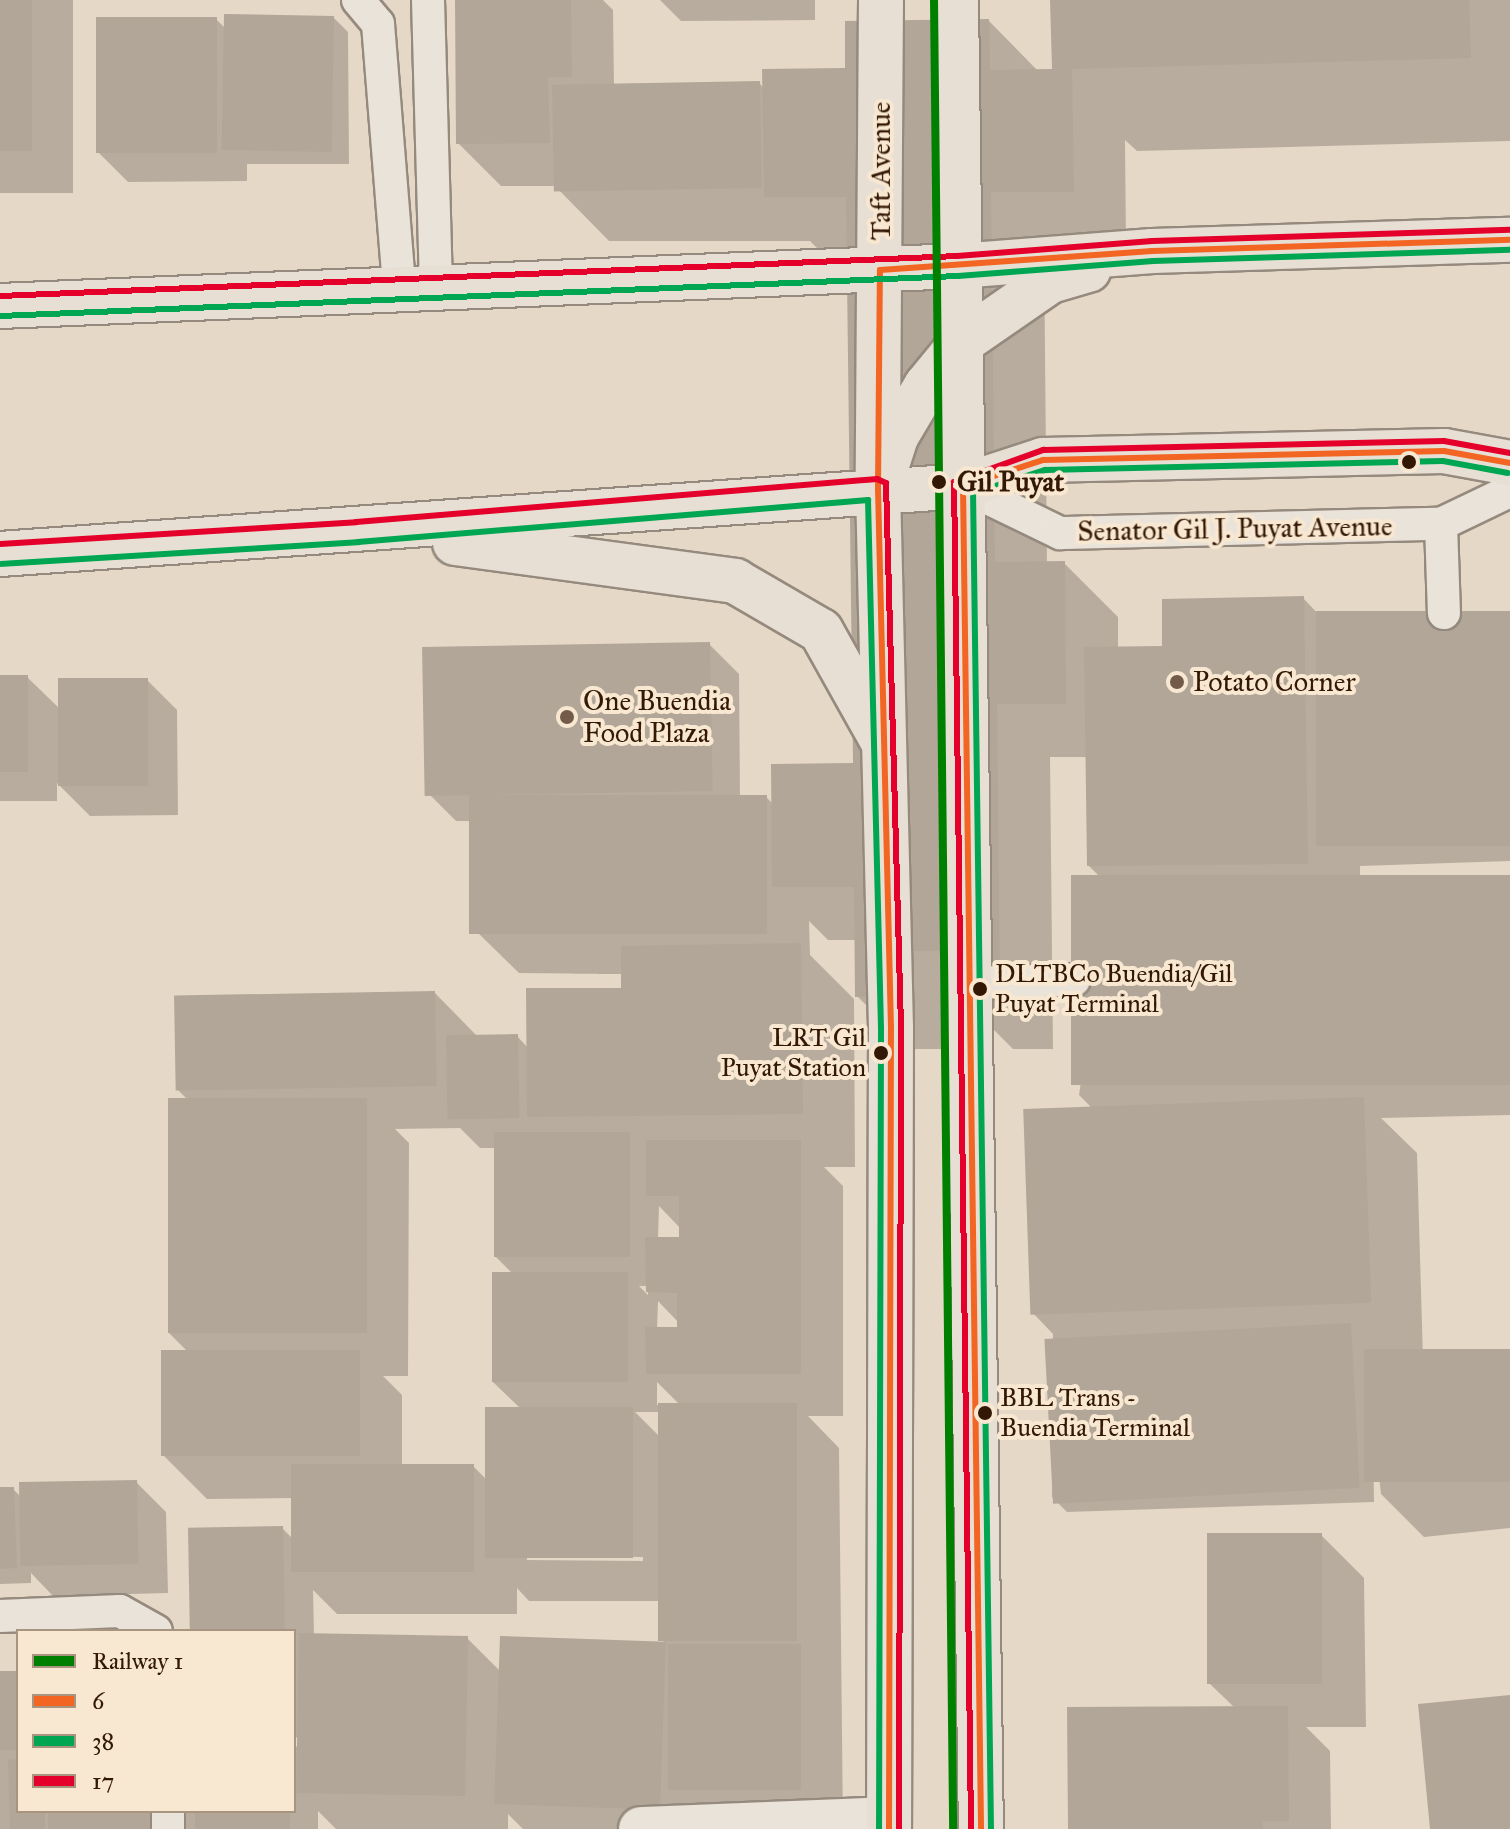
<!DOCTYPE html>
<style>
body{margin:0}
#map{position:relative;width:1510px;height:1829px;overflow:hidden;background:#e6d8c6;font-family:"IM FELL Great Primer",serif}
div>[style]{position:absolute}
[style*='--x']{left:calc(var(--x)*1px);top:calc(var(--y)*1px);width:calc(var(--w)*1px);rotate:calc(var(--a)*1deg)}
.shadow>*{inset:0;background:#0003;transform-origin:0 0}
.building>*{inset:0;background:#b1a698;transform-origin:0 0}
.roads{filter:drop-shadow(2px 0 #958a7d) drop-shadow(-2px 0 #958a7d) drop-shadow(0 2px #958a7d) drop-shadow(0 -2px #958a7d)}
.lane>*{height:32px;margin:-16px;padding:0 16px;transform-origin:16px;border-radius:16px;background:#eae3da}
.street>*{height:44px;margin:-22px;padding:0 22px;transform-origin:22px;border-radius:22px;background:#eae3da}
.primary>*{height:44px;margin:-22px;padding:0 22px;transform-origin:22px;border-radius:22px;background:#e7dfd4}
.bus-1>*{height:6px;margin:-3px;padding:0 3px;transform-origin:3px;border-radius:3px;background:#f26522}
.bus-2>*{height:6px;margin:-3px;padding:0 3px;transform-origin:3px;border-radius:3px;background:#00a651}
.bus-3>*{height:6px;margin:-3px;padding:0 3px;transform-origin:3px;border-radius:3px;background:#e4002b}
.rail-1>*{height:8px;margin:-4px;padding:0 4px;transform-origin:4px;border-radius:4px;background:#008000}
.dots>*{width:22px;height:22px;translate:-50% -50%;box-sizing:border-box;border:4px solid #f8e7d1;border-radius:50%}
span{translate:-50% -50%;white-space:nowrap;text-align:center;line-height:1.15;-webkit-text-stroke:8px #f8e7d1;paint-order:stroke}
.bus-label{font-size:26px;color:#331805}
.left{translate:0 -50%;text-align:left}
.right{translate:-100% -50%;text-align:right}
.street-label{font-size:28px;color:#331805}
.stop-label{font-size:28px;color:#331805;font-weight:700}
.poi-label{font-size:28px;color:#331805}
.legend{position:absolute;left:16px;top:1629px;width:280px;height:184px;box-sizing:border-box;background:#f8e7d1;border:2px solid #a9947f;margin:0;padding:10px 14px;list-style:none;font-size:24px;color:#331805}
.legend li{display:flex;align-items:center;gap:16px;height:40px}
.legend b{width:40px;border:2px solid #a9947f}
</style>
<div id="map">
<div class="shadow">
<i style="left:0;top:0;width:73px;height:193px"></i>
<i style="clip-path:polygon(evenodd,457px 0,603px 0,613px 10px,614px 84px,759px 83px,765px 89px,847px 70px,989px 21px,1038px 71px,1054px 71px,1052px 0,1510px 0,1510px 141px,1137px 151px,1125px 140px,1126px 245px,1044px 245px,1047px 564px,1064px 563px,1118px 617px,1118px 648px,1164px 648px,1303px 598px,1324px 620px,1510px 613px,1510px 861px,1360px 866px,1360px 881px,1510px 877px,1510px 1115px,1381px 1118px,1417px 1153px,1423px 1359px,1510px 1351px,1510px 1528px,1424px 1537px,1381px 1494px,1373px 1422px,1374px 1502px,1067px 1512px,1052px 1497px,1053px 1334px,1031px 1311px,1090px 1106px,1079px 1095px,1110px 887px,1089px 866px,1087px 757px,1050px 757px,1053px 1049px,1013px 1049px,968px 1004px,950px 1049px,910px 1049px,857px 996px,856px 940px,828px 940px,809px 921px,810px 955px,854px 999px,855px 1167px,824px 1167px,843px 1186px,843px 1416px,808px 1416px,839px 1448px,843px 1829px,523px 1829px,508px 1814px,508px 1829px,336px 1829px,318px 1811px,318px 1829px,0 1829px,0 1673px,18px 1673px,18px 1811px,294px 1811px,294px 1744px,299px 1749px,299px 1737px,294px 1738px,294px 1631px,193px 1631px,282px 1528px,293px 1539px,293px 1498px,207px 1499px,164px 1456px,190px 1354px,169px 1333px,188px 1100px,176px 1088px,435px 993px,478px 1037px,517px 1036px,529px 1049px,623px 990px,623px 974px,519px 973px,475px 930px,472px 821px,456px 821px,426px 791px,709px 644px,739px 674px,740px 798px,766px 797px,774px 805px,855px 765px,849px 250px,819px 250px,810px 241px,609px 241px,555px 186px,501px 186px,458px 143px,457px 0,460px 1128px,480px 1148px,496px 1148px,495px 1256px,513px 1274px,493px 1382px,521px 1409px,487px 1480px,473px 1466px,402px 1466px,402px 1395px,383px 1376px,408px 1376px,409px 1143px,395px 1129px,460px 1128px,457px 0,659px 1206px,681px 1229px,681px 1239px,658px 1239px,659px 1206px,457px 0,639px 1286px,648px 1286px,648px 1295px,639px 1286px,457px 0,658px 1301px,679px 1323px,679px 1329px,657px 1329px,658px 1301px,457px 0,1421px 1356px,1421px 1359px,1367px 1365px,1367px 1357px,1421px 1356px,457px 0,657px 1382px,680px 1405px,657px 1405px,657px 1382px,457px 0,635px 1412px,660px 1412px,660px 1437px,635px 1412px,457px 0,527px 1556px,643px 1557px,643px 1561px,527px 1560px,527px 1556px,457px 0,517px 1588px,529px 1601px,660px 1601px,664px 1645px,501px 1672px,467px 1638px,314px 1635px,313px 1590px,337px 1614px,517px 1614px,517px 1588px)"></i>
<i style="clip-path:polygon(660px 0,815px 0,815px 20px,681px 21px)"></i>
<i style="clip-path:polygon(333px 17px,348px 32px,349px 164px,247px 164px,247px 181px,128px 182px,98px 152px,216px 19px,226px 29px)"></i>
<i style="clip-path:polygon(0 677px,27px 677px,60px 709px,147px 680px,177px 710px,178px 815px,90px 816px,57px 783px,57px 801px,0 801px)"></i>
<i style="clip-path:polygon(136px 1482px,166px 1512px,168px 1593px,53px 1596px,31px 1573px,31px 1583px,0 1584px,0 1489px,13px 1489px,21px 1497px)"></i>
<i style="clip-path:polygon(1321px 1535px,1364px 1578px,1366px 1727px,1306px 1727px,1330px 1751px,1331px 1829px,1070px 1829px,1235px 1708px,1210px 1684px)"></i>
</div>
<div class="building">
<i style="left:0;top:0;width:32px;height:151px"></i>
<i style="clip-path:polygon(455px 0,571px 0,572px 77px,548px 77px,550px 143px,456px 144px)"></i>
<i style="clip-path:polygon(1050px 0,1469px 0,1471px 58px,1072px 69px,1074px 192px,991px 192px,995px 562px,1065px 561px,1066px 704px,997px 704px,1000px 996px,957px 951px,897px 951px,898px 996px,855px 997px,854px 887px,772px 887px,771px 764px,853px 763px,846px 197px,764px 197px,762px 69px,845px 68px,845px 21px,989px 19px,990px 70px,1052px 69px)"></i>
<i style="left:224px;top:14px;width:110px;height:136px;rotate:1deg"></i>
<i style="left:96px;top:17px;width:121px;height:136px"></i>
<i style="left:760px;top:81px;width:107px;height:208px;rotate:89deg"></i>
<i style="clip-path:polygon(1304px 596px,1308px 864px,1087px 866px,1084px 647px,1162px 646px,1162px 599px)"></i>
<i style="left:1510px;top:611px;width:235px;height:194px;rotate:90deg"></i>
<i style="left:710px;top:642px;width:149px;height:288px;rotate:89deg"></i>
<i style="left:0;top:675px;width:28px;height:97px"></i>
<i style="left:58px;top:678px;width:90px;height:108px"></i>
<i style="left:767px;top:795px;width:139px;height:298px;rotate:90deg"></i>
<i style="left:1510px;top:875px;width:210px;height:439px;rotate:90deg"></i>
<i style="clip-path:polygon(801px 943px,803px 1114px,527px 1117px,526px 988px,621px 988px,621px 946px)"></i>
<i style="left:435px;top:991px;width:95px;height:261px;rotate:89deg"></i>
<i style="left:518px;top:1034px;width:84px;height:72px;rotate:89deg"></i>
<i style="left:1364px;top:1097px;width:206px;height:341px;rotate:88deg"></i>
<i style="left:168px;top:1098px;width:199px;height:235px"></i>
<i style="left:494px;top:1132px;width:136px;height:125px"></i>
<i style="clip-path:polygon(646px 1140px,801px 1140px,801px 1374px,646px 1374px,645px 1327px,677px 1327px,677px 1293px,646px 1292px,645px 1237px,679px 1237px,679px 1196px,646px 1196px)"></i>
<i style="left:492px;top:1272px;width:136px;height:110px"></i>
<i style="left:1351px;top:1323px;width:165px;height:307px;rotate:87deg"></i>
<i style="left:1510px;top:1349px;width:133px;height:146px;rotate:90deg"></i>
<i style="left:360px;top:1350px;width:106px;height:199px;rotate:90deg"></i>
<i style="left:658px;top:1403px;width:139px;height:238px"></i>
<i style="left:485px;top:1407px;width:148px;height:151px"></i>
<i style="left:291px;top:1464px;width:183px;height:108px"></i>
<i style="left:137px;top:1480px;width:84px;height:118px;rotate:89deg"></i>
<i style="clip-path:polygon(0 1487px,14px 1487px,17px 1568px,0 1569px)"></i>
<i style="left:283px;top:1526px;width:105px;height:95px;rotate:89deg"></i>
<i style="left:1322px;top:1533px;width:151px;height:115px;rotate:90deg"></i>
<i style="left:299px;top:1633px;width:169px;height:160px;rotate:1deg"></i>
<i style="left:500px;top:1636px;width:166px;height:168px;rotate:2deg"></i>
<i style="left:668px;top:1644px;width:133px;height:146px"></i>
<i style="left:0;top:1671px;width:18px;height:79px"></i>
<i style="clip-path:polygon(1510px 1695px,1510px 1829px,1430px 1829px,1418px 1704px)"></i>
<i style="clip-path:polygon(1288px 1706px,1289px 1821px,1263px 1821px,1263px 1829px,1068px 1829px,1067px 1707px)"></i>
<i style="clip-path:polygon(18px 1759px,18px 1811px,45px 1811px,45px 1829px,10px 1829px,8px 1760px)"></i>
<i style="left:48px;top:1811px;width:114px;height:18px"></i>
<i style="left:195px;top:1811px;width:95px;height:18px"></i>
</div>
<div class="roads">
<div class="lane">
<i style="--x:358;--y:0;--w:31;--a:50"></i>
<i style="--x:378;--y:24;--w:263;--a:85.4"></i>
<i style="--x:428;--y:0;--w:285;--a:88.4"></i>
<i style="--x:963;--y:486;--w:108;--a:25.9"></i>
<i style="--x:1060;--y:533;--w:381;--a:-1.4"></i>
<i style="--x:1441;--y:524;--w:76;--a:-25.6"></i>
<i style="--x:1441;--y:524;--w:89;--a:88.1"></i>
<i style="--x:968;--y:983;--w:106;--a:-1.6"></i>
<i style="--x:0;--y:1616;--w:120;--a:-2.4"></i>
<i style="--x:120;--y:1611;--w:41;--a:29.1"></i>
<i style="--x:168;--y:1811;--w:18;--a:90"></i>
</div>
<div class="street">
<i style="--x:641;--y:1829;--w:248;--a:-2.3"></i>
</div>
<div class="primary">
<i style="--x:881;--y:0;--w:489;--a:90.4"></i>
<i style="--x:878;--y:489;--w:539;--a:88.62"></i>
<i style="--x:891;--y:1028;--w:801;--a:90.14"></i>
<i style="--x:956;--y:0;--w:1829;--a:89.22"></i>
<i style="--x:0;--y:306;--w:959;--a:-2.39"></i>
<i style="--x:958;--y:266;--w:195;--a:-4.4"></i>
<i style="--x:1152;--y:251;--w:358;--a:-1.8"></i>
<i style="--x:886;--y:468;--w:35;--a:-72"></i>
<i style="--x:897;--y:435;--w:57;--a:-59.4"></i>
<i style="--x:926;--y:386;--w:57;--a:-50.7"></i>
<i style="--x:962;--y:342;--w:107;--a:-34.7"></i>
<i style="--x:1050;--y:281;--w:40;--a:-16"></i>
<i style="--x:455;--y:543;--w:283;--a:7.7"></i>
<i style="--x:735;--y:581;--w:99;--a:30.2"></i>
<i style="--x:821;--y:631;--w:125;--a:60.8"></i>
<i style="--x:0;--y:554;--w:965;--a:-4.04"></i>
<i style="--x:963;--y:486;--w:84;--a:-18"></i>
<i style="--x:1043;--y:460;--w:401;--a:-1.3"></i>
<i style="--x:1444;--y:451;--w:67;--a:10.3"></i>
</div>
</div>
<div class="bus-1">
<i style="--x:963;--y:486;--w:1343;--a:89.23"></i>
<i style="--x:963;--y:486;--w:84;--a:-18"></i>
<i style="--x:1043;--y:460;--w:401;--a:-1.3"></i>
<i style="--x:1444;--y:451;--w:67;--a:10.3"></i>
<i style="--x:889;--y:1829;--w:801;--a:-89.86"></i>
<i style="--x:891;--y:1028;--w:539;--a:-91.38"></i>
<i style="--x:878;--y:489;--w:219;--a:-89.5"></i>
<i style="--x:880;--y:270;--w:273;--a:-4"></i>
<i style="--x:1152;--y:251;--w:358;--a:-1.8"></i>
</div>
<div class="bus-2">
<i style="--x:0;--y:316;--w:959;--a:-2.39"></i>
<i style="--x:958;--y:276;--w:196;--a:-4.4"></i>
<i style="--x:1153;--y:261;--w:357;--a:-1.8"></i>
<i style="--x:1;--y:564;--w:358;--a:-3.5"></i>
<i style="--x:358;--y:542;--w:512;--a:-4.71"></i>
<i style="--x:868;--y:500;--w:528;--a:88.59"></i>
<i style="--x:881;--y:1028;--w:801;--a:90.14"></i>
<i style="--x:991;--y:1829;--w:1336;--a:-90.77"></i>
<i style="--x:973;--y:493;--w:76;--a:-17.7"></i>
<i style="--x:1045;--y:470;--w:398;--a:-1.3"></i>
<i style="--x:1443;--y:461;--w:66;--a:10.5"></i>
</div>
<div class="bus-3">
<i style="--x:0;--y:296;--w:958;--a:-2.39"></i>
<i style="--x:957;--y:256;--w:196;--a:-4.4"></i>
<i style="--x:1152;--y:241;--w:358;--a:-1.8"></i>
<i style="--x:0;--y:544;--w:357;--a:-3.5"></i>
<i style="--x:356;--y:522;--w:523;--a:-4.72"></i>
<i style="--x:877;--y:479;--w:10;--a:24"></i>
<i style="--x:886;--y:483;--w:545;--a:88.42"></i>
<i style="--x:901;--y:1028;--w:801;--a:90.14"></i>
<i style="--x:971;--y:1829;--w:1347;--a:-90.72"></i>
<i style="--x:954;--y:482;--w:95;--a:-19.8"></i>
<i style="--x:1043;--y:450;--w:401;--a:-1.3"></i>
<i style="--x:1444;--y:441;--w:67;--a:10.3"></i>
</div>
<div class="rail-1">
<i style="--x:934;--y:0;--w:1829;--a:89.4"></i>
</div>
<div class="dots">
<i style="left:1409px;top:462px;background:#331805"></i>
<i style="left:939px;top:482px;background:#331805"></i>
<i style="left:1177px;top:682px;background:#725b49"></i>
<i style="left:567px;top:717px;background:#725b49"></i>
<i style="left:980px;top:989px;background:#331805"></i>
<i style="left:881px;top:1053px;background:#331805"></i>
<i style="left:985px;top:1413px;background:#331805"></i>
</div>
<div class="bus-label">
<span class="left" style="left:995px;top:989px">DLTBCo Buendia/Gil<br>Puyat Terminal</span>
<span class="right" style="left:866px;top:1053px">LRT Gil<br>Puyat Station</span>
<span class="left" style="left:1000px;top:1413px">BBL Trans -<br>Buendia Terminal</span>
</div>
<div class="street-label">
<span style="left:881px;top:171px;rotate:-90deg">Taft Avenue</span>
<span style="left:1235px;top:529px;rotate:-1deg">Senator Gil J. Puyat Avenue</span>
</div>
<div class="stop-label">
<span class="left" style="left:957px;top:482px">Gil Puyat</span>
</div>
<div class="poi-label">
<span class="left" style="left:1193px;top:682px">Potato Corner</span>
<span class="left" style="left:583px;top:717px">One Buendia<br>Food Plaza</span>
</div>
<ul class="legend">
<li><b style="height:10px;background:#008000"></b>Railway 1</li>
<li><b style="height:10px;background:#f26522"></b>6</li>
<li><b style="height:10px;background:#00a651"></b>38</li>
<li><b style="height:10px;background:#e4002b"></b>17</li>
</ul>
</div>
